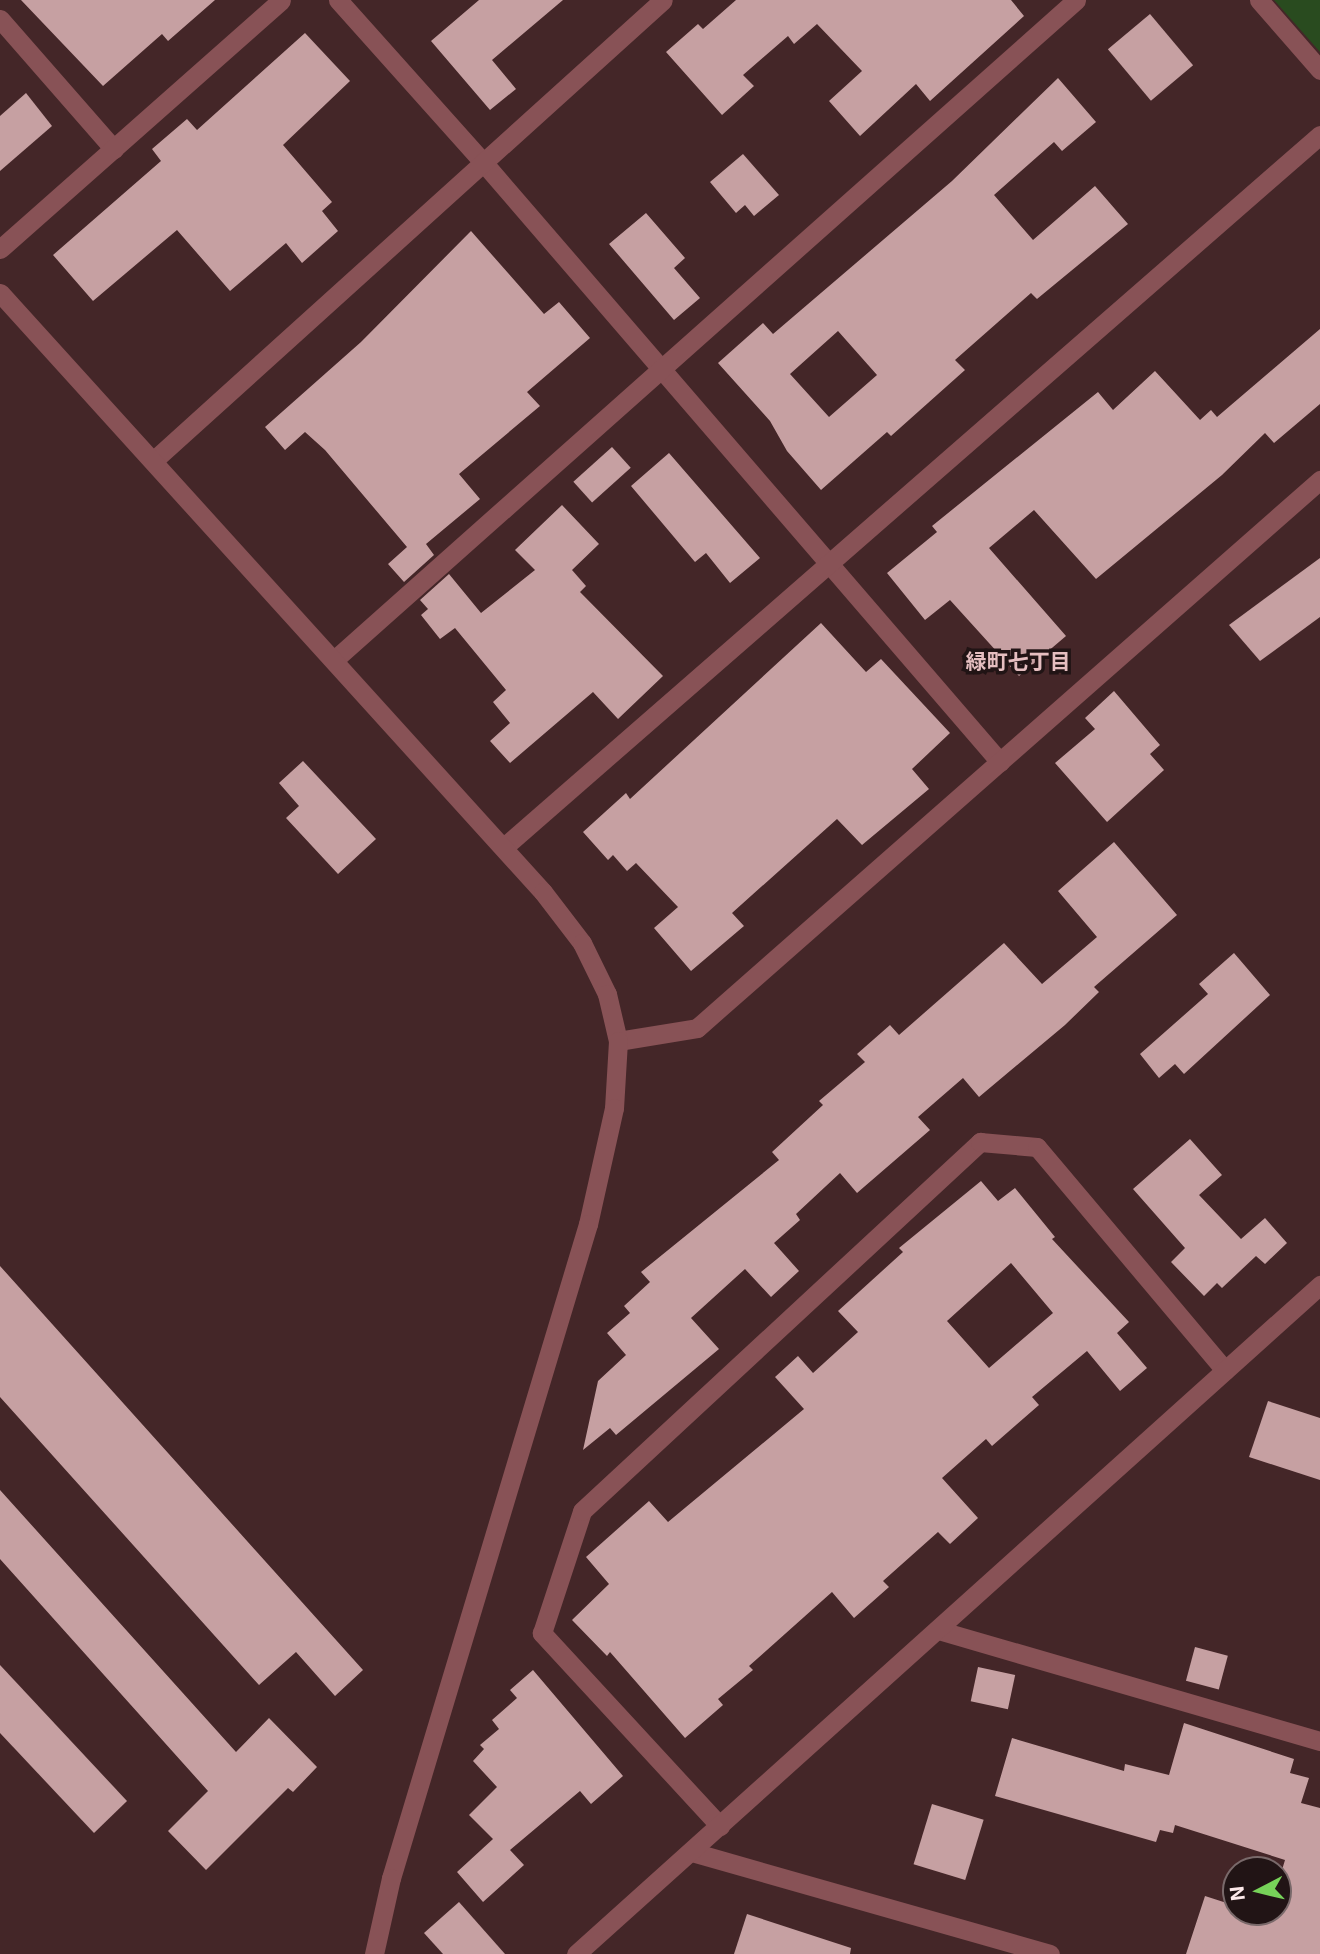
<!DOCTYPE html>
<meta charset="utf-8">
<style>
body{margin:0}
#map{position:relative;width:1320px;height:1954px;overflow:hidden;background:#442628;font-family:Inter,"Noto Sans JP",sans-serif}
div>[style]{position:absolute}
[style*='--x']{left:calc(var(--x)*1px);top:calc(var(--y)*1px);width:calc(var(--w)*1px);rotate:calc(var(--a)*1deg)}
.green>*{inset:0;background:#294b1f}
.building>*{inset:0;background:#c6a0a2;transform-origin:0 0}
.minor>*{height:19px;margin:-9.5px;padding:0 9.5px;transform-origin:9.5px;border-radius:9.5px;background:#885256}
.tertiary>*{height:19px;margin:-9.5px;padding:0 9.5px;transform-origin:9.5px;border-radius:9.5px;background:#885256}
span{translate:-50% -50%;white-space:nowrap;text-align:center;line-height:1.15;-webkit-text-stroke:7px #211415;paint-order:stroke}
.neighbourhood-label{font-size:21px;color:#e5bec0;font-weight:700}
.north{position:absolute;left:1222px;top:1856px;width:70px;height:70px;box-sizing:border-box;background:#211415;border:2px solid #79696a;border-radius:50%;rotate:263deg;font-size:19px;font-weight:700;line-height:28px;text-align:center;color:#fde9ea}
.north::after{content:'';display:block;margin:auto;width:24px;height:32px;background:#77d259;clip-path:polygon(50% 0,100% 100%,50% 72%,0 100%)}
</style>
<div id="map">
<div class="green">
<i style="clip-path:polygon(1274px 0,1320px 0,1320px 52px)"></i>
</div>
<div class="building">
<i style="clip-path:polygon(21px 0,215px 0,168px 41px,162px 34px,103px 86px)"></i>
<i style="clip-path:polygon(479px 0,563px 0,492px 60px,516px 89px,490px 110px,431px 41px)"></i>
<i style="clip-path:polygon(736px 0,1011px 0,1024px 16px,930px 101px,916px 84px,860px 136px,829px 101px,862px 71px,817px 24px,794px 44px,788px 36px,743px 75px,754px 86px,722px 115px,666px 52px,698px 24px,703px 29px)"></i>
<i style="left:1150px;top:14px;width:67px;height:55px;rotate:50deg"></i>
<i style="clip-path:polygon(305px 33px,350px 81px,283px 145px,332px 202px,322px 211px,338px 231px,302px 263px,286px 243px,230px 291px,177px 230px,93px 301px,53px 255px,161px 161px,152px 149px,187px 119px,197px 130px)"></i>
<i style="clip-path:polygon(evenodd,1058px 78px,1096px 122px,1062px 151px,1054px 142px,994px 195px,1033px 240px,1095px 186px,1128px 224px,1037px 299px,1031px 293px,955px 360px,965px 370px,891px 436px,887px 432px,821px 490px,787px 451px,770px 421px,718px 363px,763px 323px,773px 334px,952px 181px,1058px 78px,838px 331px,877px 375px,829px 417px,790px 374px,838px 331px)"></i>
<i style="clip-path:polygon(26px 93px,52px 126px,0 171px,0 116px)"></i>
<i style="clip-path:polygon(743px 154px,779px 195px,754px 216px,745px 205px,736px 213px,710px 182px)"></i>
<i style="clip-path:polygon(646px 213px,685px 258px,674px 268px,700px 298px,674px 320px,609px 244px)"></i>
<i style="clip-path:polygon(471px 231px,544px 314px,559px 302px,590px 338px,527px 392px,540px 406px,459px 474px,480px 499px,426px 544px,434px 555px,404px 582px,388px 564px,407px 547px,325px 450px,305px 432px,285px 450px,265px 427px,361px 342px)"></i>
<i style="clip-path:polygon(1320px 329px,1320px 404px,1274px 443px,1265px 433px,1222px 475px,1096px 579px,1034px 510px,989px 548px,1066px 636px,1019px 676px,950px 600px,925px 620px,887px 573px,937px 532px,932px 526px,1098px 392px,1113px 410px,1155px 371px,1200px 420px,1211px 410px,1217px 417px)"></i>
<i style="left:612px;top:447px;width:28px;height:52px;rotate:48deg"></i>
<i style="clip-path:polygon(669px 453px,760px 558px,730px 583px,706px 553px,695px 562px,631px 486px)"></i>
<i style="clip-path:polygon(562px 505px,599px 544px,572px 570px,586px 586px,580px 592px,663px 676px,618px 719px,593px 692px,510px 763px,490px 741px,510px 723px,493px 702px,506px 690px,455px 628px,440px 639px,421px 615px,428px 609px,420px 600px,449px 574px,481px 613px,535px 570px,515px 550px)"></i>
<i style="clip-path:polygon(1320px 558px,1320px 617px,1260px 661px,1229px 625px)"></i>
<i style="clip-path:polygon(821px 623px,866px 672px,881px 659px,950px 733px,912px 769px,929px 789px,862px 845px,837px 819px,732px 913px,744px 926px,691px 971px,654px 928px,678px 907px,636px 863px,627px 871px,613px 855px,608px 860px,583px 832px,626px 793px,630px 799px)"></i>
<i style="clip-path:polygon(1114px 691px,1160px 745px,1150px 754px,1164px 770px,1107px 822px,1055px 763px,1095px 729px,1085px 718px)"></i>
<i style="clip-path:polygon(303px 761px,376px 839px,338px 874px,286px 818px,299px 806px,279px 783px)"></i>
<i style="clip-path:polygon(1114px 842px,1177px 915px,1094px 987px,1099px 992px,1065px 1025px,979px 1097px,963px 1078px,918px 1117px,930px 1130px,857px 1193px,840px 1173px,796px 1214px,800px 1220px,774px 1243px,799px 1271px,771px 1297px,745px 1269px,691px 1318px,719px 1349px,616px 1435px,610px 1428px,583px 1450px,598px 1381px,626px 1355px,607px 1333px,630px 1313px,624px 1306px,650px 1282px,641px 1272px,779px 1160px,772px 1152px,823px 1105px,819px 1101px,865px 1062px,857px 1054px,890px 1025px,899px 1035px,1004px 943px,1042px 984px,1097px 937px,1058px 891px)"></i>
<i style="clip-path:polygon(1234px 953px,1270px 995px,1184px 1074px,1175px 1064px,1159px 1078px,1140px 1054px,1208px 994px,1199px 984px)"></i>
<i style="clip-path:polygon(1190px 1139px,1222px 1175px,1199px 1195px,1241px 1239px,1265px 1218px,1287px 1243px,1265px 1264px,1256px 1256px,1222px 1288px,1217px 1283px,1204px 1296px,1171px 1262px,1185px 1248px,1133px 1189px)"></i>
<i style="clip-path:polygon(evenodd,981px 1181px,998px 1201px,1015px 1188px,1055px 1237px,1052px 1239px,1129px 1322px,1117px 1333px,1147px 1368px,1120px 1391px,1087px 1351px,1032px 1397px,1039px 1405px,992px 1446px,986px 1439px,942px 1478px,978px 1518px,950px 1544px,938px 1532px,883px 1581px,889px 1587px,854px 1618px,832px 1592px,749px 1666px,753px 1670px,718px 1699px,723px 1705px,685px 1738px,610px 1652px,607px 1656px,572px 1620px,609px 1584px,586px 1557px,649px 1501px,668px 1522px,804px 1409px,775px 1377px,798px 1356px,813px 1373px,858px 1332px,838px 1311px,903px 1252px,899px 1248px,981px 1181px,1011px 1263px,1053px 1313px,989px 1368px,947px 1321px,1011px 1263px)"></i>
<i style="clip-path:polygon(0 1266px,363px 1670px,335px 1696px,296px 1652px,259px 1685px,0 1397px)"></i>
<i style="clip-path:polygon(1268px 1401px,1320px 1418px,1320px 1480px,1249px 1457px)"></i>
<i style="clip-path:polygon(0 1490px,236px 1752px,269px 1718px,317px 1767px,293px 1792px,288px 1788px,206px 1870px,168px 1831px,208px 1791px,0 1559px)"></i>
<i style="left:1195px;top:1647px;width:34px;height:35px;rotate:15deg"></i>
<i style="clip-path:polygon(0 1665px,127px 1801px,94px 1833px,0 1733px)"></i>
<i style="left:978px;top:1667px;width:38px;height:35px;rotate:12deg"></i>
<i style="clip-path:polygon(533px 1670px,623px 1776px,591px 1804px,580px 1791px,510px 1850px,524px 1865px,483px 1902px,457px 1872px,493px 1839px,469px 1815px,497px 1787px,473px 1761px,484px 1749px,480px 1745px,499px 1729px,492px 1720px,517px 1698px,510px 1690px)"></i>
<i style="clip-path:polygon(1184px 1723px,1294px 1759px,1290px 1773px,1309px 1778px,1301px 1803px,1320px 1808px,1320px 1954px,1186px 1954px,1205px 1896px,1236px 1906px,1236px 1912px,1268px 1916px,1278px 1912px,1278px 1883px,1285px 1860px,1175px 1825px,1173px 1833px,1160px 1830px,1156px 1842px,995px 1796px,1012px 1738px,1124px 1771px,1125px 1764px,1169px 1775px)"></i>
<i style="left:932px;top:1804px;width:54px;height:63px;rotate:17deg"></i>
<i style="clip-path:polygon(459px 1902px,505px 1954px,443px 1954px,424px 1933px)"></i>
<i style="clip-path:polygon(747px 1914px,851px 1948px,850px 1954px,734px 1954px)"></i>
</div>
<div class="minor">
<i style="--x:338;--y:0;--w:217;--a:48.2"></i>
<i style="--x:483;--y:162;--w:792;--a:49.25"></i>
<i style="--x:0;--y:19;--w:173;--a:48.8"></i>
<i style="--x:0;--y:249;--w:375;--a:-41.5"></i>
<i style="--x:153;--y:461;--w:687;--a:-42.11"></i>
<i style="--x:334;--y:660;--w:993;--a:-41.65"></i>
<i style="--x:504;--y:847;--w:1083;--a:-41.11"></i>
<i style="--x:618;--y:1041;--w:80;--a:-9.3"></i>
<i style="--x:697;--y:1028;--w:830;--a:-41.34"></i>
<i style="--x:938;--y:1630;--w:398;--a:16.2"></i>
<i style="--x:720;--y:1826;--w:263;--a:-132.7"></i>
<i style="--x:542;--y:1633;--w:128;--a:-71.8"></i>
<i style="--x:582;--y:1511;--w:543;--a:-42.83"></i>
<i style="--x:980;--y:1142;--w:57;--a:5"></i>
<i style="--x:1037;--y:1147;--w:292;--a:49.9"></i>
<i style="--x:692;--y:1852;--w:372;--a:15.9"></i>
</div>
<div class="tertiary">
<i style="--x:1259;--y:0;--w:93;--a:48.9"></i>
<i style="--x:0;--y:293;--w:808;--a:47.81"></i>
<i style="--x:543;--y:892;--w:64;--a:52.6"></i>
<i style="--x:582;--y:943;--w:57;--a:63.9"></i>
<i style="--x:607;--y:994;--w:48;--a:76.8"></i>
<i style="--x:618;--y:1041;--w:67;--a:93.4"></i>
<i style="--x:614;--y:1108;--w:119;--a:102.6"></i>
<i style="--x:588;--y:1224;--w:683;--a:106.76"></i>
<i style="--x:391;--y:1878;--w:78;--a:102.6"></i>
<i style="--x:576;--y:1954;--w:1001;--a:-41.96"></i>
</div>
<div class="neighbourhood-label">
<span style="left:1018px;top:662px">緑町七丁目</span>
</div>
<div class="north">N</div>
</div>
